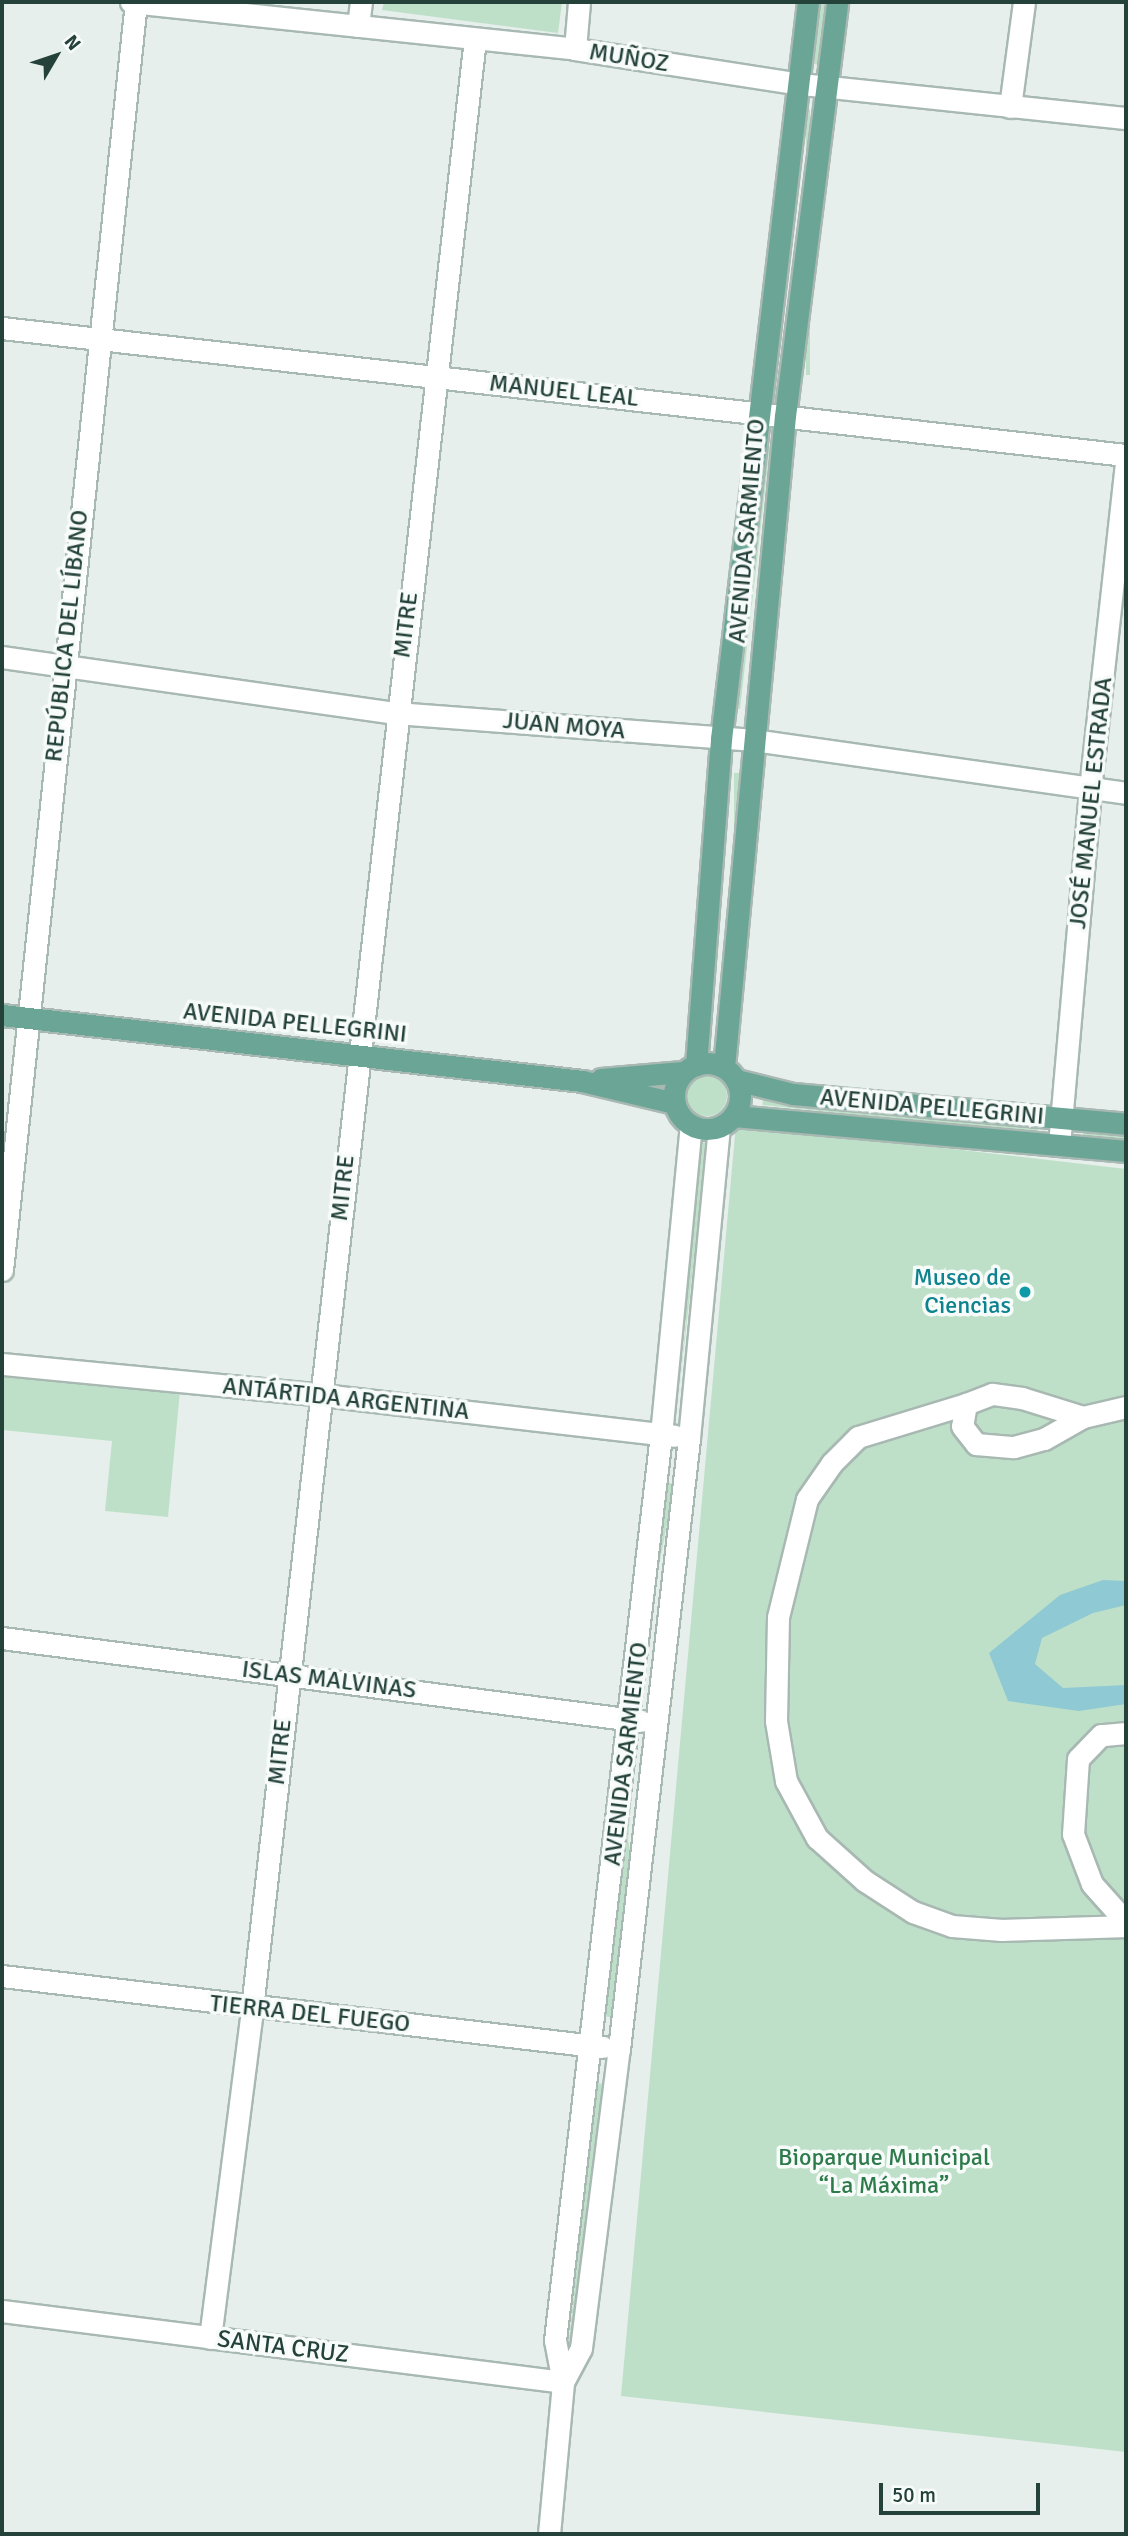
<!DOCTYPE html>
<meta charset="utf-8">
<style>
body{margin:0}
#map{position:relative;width:1128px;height:2536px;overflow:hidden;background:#e6efeb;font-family:Signika,sans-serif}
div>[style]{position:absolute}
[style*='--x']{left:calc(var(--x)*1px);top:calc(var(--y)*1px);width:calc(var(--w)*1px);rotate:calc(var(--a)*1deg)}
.green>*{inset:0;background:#bfe0c8;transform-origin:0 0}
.round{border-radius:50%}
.water>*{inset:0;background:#8ec9d4}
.roads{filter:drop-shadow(2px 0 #a8b8b2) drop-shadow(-2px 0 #a8b8b2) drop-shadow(0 2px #a8b8b2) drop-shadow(0 -2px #a8b8b2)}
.minor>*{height:21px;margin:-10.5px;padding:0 10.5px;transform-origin:10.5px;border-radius:10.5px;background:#fff}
.major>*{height:21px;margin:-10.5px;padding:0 10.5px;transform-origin:10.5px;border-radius:10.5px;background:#6aa596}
.major>.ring{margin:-10.5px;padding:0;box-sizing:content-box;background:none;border:21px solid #6aa596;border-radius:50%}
.dots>*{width:19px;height:19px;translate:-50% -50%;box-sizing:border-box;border:4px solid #f7fbf9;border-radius:50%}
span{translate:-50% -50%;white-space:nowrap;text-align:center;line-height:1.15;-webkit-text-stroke:7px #f7fbf9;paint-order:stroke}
.street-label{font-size:24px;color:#24423a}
.culture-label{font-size:24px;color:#0d838f}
.right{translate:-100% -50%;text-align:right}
.park-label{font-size:24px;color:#2d7a4b}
.frame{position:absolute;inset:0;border:4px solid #24423a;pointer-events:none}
.north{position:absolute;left:21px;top:21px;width:70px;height:70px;-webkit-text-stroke:5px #f7fbf9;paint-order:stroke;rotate:51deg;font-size:19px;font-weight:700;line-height:28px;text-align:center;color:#24423a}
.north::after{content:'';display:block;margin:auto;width:24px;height:32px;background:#24423a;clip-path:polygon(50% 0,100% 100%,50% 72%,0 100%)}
.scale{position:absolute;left:879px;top:2483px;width:161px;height:32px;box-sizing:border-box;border:4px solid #24423a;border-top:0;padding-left:9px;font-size:21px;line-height:24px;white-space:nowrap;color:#24423a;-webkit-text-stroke:5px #f7fbf9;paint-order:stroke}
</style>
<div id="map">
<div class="green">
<i style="clip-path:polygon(384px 2px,562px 2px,558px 33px,382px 10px)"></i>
<i style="clip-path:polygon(820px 2px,825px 2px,818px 65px,814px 64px)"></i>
<i style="left:806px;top:110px;width:4px;height:265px"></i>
<i style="clip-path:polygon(765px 445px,770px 446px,740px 709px,736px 709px)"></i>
<i style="left:734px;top:773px;width:5px;height:278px"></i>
<i class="round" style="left:687px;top:1076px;width:40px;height:40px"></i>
<i style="left:763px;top:1099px;width:277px;height:6px;rotate:6deg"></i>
<i style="clip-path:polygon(736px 1124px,1126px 1169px,1126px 2452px,621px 2396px)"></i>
<i style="left:1083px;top:1132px;width:43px;height:6px;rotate:5deg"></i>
<i style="clip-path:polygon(697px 1142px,707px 1143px,678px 1401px,686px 1320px,681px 1296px)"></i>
<i style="clip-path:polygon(2px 1372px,180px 1391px,168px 1517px,105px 1511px,112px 1441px,2px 1430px)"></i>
<i style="left:665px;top:1482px;width:10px;height:205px;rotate:11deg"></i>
<i style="clip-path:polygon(635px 1759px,628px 1840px,633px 1864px,614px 2018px,604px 2016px)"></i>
<i style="left:596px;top:2083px;width:10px;height:259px;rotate:6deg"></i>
</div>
<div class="water">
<i style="clip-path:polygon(1103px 1580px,1126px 1581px,1126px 1605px,1093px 1613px,1042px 1638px,1035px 1664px,1063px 1688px,1126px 1685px,1126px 1704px,1079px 1711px,1008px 1701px,989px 1653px,1060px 1595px)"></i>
</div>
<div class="roads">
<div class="minor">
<i style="--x:131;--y:2;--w:446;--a:6"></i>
<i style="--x:575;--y:49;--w:229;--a:8.8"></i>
<i style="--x:801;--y:84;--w:327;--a:6"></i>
<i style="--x:358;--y:26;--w:24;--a:-83"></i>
<i style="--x:575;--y:49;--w:47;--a:-85.1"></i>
<i style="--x:1010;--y:107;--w:106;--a:-82.4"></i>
<i style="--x:2;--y:328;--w:1131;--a:6.45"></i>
<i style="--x:2;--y:657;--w:398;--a:8.1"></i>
<i style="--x:396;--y:713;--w:359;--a:4.3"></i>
<i style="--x:754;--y:740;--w:376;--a:8.1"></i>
<i style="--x:1059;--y:1145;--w:357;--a:-85"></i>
<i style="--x:1090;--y:789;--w:329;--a:-83.7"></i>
<i style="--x:2;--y:1270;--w:1275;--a:-83.97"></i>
<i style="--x:2;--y:1364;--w:321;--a:5.5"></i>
<i style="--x:322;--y:1395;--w:355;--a:6.6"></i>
<i style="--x:966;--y:1404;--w:113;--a:163"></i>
<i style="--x:858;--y:1437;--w:37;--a:135"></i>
<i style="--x:832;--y:1463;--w:44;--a:124.8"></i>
<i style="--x:807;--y:1499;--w:122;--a:103.8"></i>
<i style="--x:778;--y:1617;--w:104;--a:91.1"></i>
<i style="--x:776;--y:1721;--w:61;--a:80.5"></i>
<i style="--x:786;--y:1781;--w:65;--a:61.5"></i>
<i style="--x:817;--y:1838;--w:64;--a:41.9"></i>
<i style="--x:865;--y:1881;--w:57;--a:32.9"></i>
<i style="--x:913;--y:1912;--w:41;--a:19.7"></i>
<i style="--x:952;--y:1926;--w:50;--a:4.6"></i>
<i style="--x:1002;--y:1930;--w:124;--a:-1.8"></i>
<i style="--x:1083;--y:1417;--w:64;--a:-162.7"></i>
<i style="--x:1022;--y:1398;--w:30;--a:-172"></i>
<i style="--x:992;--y:1394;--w:28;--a:159"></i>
<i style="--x:966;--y:1404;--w:22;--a:100"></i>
<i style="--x:962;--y:1426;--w:23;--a:52"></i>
<i style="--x:976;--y:1444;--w:38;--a:5"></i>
<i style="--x:1014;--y:1447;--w:31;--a:-15"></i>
<i style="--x:1044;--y:1439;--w:45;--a:-29.4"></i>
<i style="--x:1083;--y:1417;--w:44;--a:-13.1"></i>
<i style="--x:2;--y:1638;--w:644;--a:7.4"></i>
<i style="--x:1126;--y:1733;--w:25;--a:175"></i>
<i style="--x:1101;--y:1735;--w:33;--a:134"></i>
<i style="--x:1078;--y:1759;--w:75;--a:93.8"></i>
<i style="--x:1073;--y:1834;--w:53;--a:69.2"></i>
<i style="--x:1092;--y:1884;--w:51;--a:48.2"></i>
<i style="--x:2;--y:1976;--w:605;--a:6.74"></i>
<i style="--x:2;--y:2311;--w:565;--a:7.21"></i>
<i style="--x:210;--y:2338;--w:333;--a:-82.7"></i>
<i style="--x:252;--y:2008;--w:1982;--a:-83.54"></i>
<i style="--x:563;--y:2382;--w:38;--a:-62"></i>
<i style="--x:581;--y:2348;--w:301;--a:-82.8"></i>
<i style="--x:619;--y:2049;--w:615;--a:-83.46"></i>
<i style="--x:689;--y:1438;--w:312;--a:-84.5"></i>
<i style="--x:549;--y:2534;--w:153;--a:-84.7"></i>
<i style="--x:563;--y:2382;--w:43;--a:-100.8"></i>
<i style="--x:555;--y:2340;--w:911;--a:-83.32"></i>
<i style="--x:661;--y:1435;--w:311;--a:-84.5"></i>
</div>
<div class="major">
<i style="--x:2;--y:1015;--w:584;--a:6.49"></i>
<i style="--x:582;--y:1081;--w:95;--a:13.4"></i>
<i class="ring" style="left:674px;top:1063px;width:45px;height:45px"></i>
<i style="--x:696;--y:1065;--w:327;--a:-85.6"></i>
<i style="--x:721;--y:739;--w:742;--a:-83.27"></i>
<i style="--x:724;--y:1067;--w:654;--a:-84.65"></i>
<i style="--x:785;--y:416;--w:417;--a:-82.8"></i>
<i style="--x:601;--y:1079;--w:82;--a:-4.9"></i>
<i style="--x:736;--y:1080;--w:59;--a:13.8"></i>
<i style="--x:793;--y:1094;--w:334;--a:5.1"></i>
<i style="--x:734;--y:1116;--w:394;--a:5.1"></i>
</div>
</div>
<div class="dots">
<i style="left:1025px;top:1292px;background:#0f9aa8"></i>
</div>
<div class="street-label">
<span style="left:629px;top:58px;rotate:9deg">MUÑOZ</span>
<span style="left:564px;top:391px;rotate:6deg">MANUEL LEAL</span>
<span style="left:747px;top:531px;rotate:-85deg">AVENIDA SARMIENTO</span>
<span style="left:406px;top:625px;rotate:-83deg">MITRE</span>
<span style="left:67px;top:636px;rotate:-84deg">REPÚBLICA DEL LÍBANO</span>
<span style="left:564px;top:726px;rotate:5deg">JUAN MOYA</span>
<span style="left:1091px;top:803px;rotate:-84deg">JOSÉ MANUEL ESTRADA</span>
<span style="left:295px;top:1023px;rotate:6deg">AVENIDA PELLEGRINI</span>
<span style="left:932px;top:1107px;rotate:5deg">AVENIDA PELLEGRINI</span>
<span style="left:343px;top:1188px;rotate:-84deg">MITRE</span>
<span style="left:346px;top:1399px;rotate:6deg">ANTÁRTIDA ARGENTINA</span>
<span style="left:329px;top:1680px;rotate:7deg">ISLAS MALVINAS</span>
<span style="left:280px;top:1752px;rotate:-84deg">MITRE</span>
<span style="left:626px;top:1754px;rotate:-83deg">AVENIDA SARMIENTO</span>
<span style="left:310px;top:2014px;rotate:6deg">TIERRA DEL FUEGO</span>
<span style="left:283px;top:2347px;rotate:7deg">SANTA CRUZ</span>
</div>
<div class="culture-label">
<span class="right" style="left:1011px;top:1292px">Museo de<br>Ciencias</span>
</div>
<div class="park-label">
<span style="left:884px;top:2172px">Bioparque Municipal<br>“La Máxima”</span>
</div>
<div class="frame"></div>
<div class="north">N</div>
<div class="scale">50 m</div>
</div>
